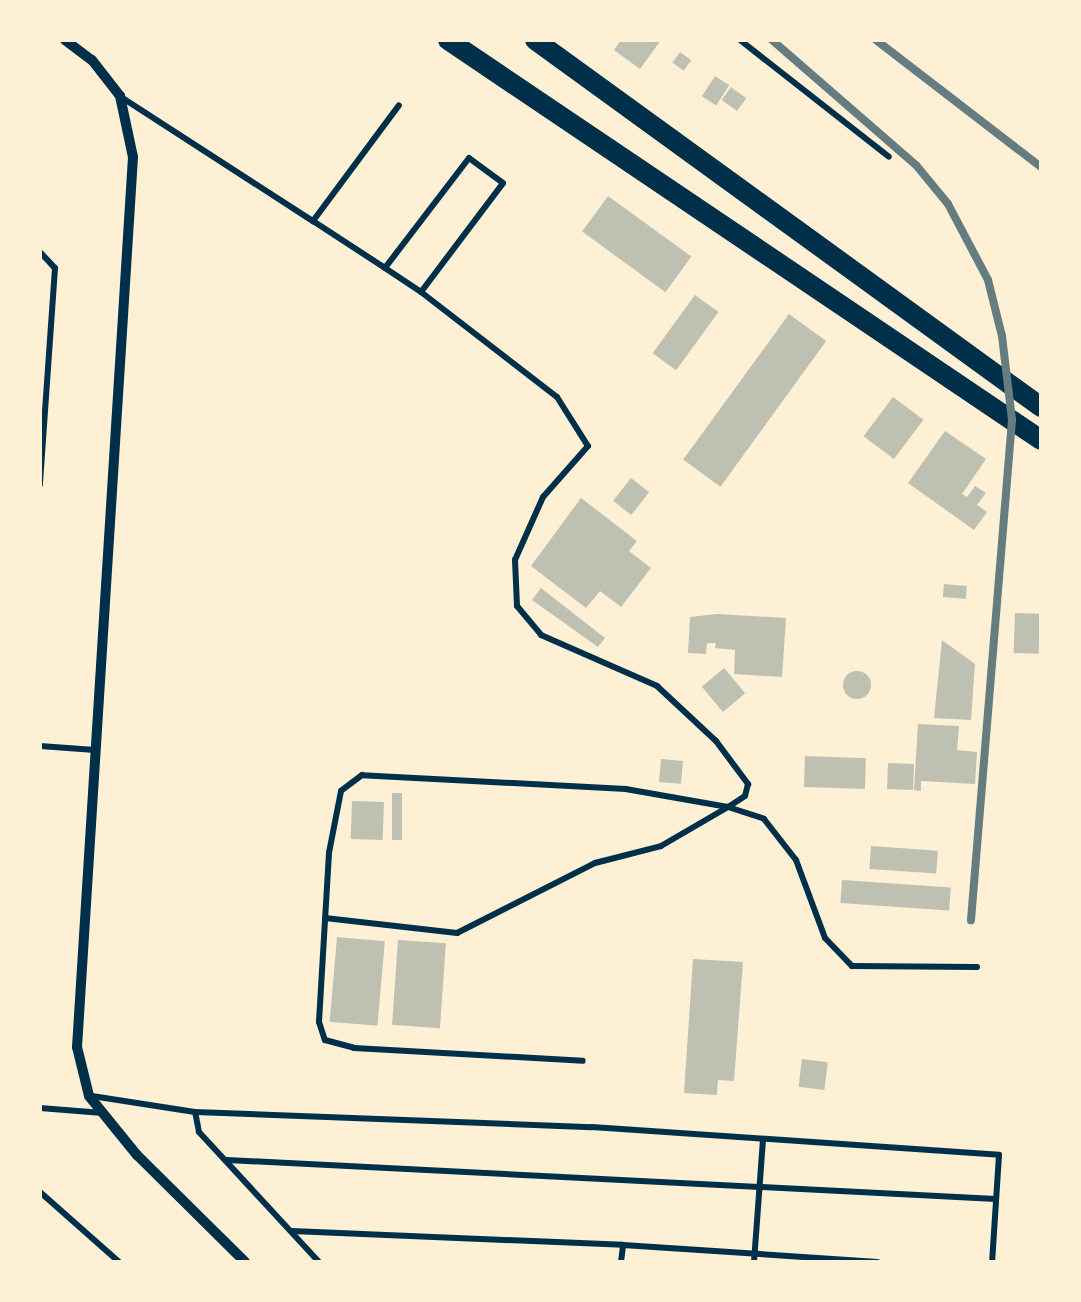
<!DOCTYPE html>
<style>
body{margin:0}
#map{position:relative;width:1081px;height:1302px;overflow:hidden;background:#fdf0d5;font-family:Spectral,serif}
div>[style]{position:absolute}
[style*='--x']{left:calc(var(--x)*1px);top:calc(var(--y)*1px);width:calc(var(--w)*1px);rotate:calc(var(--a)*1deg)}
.building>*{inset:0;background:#bec0b2;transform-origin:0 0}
.round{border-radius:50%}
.service>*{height:6px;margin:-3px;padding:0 3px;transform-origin:3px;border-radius:3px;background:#003049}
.minor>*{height:10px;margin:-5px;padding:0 5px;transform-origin:5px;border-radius:5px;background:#003049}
.primary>*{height:20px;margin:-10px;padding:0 10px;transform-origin:10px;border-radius:10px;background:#003049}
.rail>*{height:8px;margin:-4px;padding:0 4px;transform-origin:4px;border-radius:4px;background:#657d81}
span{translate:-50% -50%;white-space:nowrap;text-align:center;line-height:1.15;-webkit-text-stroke:10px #fdf0d5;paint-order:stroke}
.frame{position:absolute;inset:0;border:42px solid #fdf0d5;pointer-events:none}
</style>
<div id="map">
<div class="building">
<i style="clip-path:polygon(621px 40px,661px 40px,640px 69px,614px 50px)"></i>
<i style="left:680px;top:52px;width:14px;height:13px;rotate:36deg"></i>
<i style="left:715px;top:76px;width:17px;height:24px;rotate:33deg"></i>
<i style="left:731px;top:87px;width:19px;height:16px;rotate:36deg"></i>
<i style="left:608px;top:196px;width:103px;height:44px;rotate:36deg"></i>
<i style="left:695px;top:295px;width:29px;height:72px;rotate:36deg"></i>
<i style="left:789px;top:314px;width:46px;height:180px;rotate:36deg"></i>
<i style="left:893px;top:397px;width:38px;height:49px;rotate:37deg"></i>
<i style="clip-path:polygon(945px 431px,986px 459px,962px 494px,967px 497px,975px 486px,986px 493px,977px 505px,987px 512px,974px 530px,908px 483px)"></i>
<i style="left:631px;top:478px;width:23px;height:29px;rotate:38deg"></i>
<i style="clip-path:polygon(581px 498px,637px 541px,629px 551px,651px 568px,621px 607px,600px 591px,586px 608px,531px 566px)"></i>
<i style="left:944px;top:584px;width:23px;height:13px;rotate:5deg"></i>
<i style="clip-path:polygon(541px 588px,605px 638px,598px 647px,532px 600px)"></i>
<i style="left:1015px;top:613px;width:25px;height:40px;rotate:2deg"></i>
<i style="clip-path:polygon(717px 614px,786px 618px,782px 677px,734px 674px,735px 650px,715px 648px,716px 643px,707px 643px,706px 654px,688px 653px,690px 617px)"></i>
<i style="clip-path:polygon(942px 640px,975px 664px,971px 720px,934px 718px)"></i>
<i style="left:724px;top:668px;width:33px;height:29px;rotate:50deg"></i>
<i class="round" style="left:843px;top:671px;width:28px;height:28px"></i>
<i style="clip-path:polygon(918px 724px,959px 726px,957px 750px,977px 752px,975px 784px,921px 781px,921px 791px,914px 790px)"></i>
<i style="left:805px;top:756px;width:61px;height:31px;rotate:2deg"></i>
<i style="left:661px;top:759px;width:22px;height:23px;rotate:5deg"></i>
<i style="left:888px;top:763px;width:26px;height:26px;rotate:2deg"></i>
<i style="left:392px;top:793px;width:10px;height:47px"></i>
<i style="left:352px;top:801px;width:32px;height:38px;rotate:2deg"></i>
<i style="left:871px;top:846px;width:67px;height:23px;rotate:4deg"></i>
<i style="left:842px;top:880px;width:109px;height:23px;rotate:4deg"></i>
<i style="left:337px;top:937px;width:48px;height:85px;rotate:5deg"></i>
<i style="left:398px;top:940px;width:48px;height:85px;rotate:4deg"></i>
<i style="clip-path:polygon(693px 959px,743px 962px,734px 1081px,718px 1080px,717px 1095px,684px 1093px)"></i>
<i style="left:802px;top:1059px;width:26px;height:28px;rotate:7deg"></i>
</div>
<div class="service">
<i style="--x:740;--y:40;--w:189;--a:38.1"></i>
<i style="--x:121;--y:97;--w:229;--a:32.9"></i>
<i style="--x:313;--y:221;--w:86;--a:33.1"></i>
<i style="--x:385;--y:268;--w:43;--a:33.7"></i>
<i style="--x:421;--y:292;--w:136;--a:-53"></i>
<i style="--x:503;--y:183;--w:42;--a:-143.7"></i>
<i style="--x:469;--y:158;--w:138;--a:127.4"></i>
<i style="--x:313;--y:221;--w:144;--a:-53.4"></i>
<i style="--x:40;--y:252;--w:22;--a:47"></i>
<i style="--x:55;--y:268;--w:217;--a:94"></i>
<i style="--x:421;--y:292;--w:172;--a:37.7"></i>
<i style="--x:557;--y:397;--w:58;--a:57.7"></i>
<i style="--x:588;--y:446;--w:68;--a:131.4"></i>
<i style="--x:543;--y:497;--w:69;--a:114"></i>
<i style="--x:515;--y:560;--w:46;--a:87.5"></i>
<i style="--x:517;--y:606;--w:38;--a:50"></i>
<i style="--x:541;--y:635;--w:127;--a:23.7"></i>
<i style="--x:657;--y:686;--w:81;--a:43"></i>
<i style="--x:716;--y:741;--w:54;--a:53.3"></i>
<i style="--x:748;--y:784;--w:12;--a:104"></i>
<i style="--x:745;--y:796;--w:20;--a:147"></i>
<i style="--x:728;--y:807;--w:104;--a:-170"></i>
<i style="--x:626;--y:789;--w:264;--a:-177"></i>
<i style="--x:362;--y:775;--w:26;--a:143"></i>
<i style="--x:341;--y:791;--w:63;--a:101"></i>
<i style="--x:329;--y:853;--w:169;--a:93.4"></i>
<i style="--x:319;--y:1022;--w:19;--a:72"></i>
<i style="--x:325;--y:1040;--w:30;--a:15"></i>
<i style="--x:354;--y:1048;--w:229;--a:3.2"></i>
<i style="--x:40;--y:746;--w:55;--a:4.2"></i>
<i style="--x:325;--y:918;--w:133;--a:6.5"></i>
<i style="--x:457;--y:933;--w:155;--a:-26.9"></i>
<i style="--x:595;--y:863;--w:68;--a:-14.4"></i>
<i style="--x:661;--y:846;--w:78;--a:-30.2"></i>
<i style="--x:728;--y:807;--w:38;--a:18"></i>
<i style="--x:764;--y:819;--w:52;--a:52"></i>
<i style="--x:796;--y:860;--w:83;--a:69.6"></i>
<i style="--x:825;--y:938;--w:39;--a:46"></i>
<i style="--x:852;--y:966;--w:125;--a:0.5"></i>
<i style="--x:92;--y:1096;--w:104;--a:8.8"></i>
<i style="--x:40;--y:1108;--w:63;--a:4.5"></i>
<i style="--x:227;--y:1160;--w:770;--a:2.9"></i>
<i style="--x:40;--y:1192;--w:106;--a:41.5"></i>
<i style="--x:292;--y:1231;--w:331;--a:2.4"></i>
<i style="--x:319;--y:1262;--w:177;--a:-132.7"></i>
<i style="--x:199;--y:1132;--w:20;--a:-101"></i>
<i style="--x:195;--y:1112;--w:397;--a:2.2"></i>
<i style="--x:592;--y:1127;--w:408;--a:3.9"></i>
<i style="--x:999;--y:1155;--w:107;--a:93.7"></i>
<i style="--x:621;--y:1262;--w:17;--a:-83"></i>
<i style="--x:623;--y:1245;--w:255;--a:3.8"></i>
<i style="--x:754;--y:1262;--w:123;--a:-85.8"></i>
</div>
<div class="minor">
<i style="--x:65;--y:40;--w:34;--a:37"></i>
<i style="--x:92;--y:60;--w:46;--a:52.1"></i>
<i style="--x:120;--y:96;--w:62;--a:78"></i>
<i style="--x:133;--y:157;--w:892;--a:93.6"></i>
<i style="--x:77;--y:1047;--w:50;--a:76.2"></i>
<i style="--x:89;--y:1096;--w:76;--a:50.9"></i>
<i style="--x:137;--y:1155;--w:152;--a:44.7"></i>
</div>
<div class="primary">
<i style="--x:448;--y:40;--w:715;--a:34"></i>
<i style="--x:535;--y:40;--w:625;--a:35.95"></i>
</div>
<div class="rail">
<i style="--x:772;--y:40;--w:191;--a:41"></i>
<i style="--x:916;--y:165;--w:50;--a:50.6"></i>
<i style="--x:948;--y:204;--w:86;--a:62.2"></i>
<i style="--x:988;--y:280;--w:58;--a:76"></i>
<i style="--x:1002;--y:336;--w:85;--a:83.2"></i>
<i style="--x:1012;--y:420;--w:502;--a:94.69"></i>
<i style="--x:876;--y:40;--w:208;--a:37.6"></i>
</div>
<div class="frame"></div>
</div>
